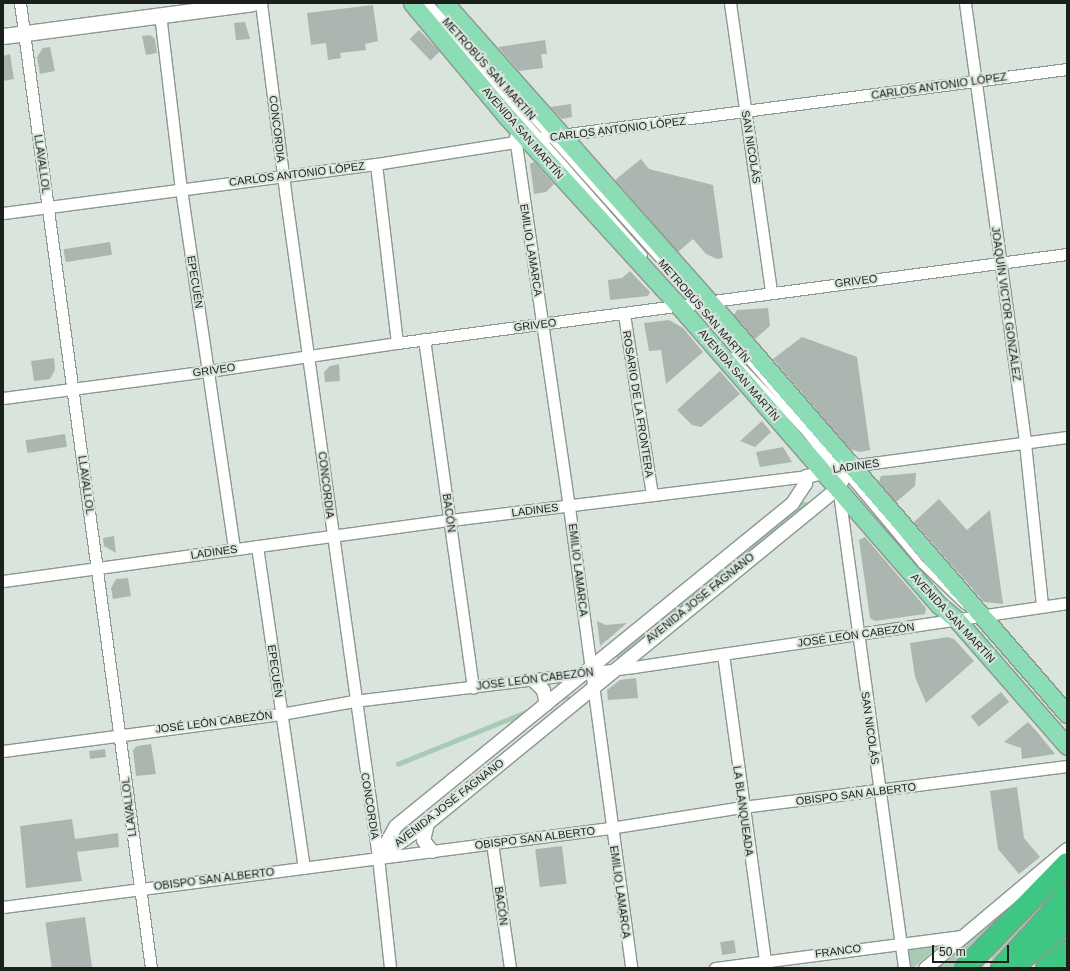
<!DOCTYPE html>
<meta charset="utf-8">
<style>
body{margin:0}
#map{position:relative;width:1070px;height:971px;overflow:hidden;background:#d9e4dd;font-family:Arial,sans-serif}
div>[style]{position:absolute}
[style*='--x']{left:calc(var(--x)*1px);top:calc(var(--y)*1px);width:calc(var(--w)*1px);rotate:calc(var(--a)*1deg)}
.green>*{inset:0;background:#a8cbb5;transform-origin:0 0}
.building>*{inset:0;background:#acb6b0;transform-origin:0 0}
.roads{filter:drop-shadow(1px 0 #8d9790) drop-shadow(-1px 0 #8d9790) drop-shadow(0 1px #8d9790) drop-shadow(0 -1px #8d9790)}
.service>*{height:5.5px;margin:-2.75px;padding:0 2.75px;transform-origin:2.75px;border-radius:2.75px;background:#fff}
.minor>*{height:11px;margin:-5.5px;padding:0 5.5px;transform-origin:5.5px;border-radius:5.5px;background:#fff}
.tertiary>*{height:13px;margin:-6.5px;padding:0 6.5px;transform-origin:6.5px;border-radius:6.5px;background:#fff}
.secondary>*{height:15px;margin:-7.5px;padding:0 7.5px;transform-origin:7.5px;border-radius:7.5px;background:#fff}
.primary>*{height:17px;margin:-8.5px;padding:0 8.5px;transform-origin:8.5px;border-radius:8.5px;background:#8cddb5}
.motorway>*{height:20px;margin:-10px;padding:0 10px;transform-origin:10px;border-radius:10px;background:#40c683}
span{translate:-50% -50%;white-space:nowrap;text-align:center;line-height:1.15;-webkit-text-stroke:4px #d9e4dd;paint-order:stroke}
.street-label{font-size:11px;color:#1c201d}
.frame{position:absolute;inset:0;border:4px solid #1c201d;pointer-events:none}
.scale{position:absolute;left:932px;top:945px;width:77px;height:18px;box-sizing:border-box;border:2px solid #1c201d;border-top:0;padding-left:5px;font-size:12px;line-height:14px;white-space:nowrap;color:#1c201d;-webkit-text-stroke:3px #d9e4dd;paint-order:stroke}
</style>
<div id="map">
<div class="green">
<i style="clip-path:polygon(800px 501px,809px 503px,655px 630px,653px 625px)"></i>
<i style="clip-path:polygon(644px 632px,647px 635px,618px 659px,616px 656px)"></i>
<i style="left:568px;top:693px;width:5px;height:186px;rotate:68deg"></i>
<i style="clip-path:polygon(1067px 877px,1021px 933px,990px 962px,996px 948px)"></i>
<i style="clip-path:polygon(1037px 883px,1012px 913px,954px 968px,935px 968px)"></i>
<i style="clip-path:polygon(939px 946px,913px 968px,911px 968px,907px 952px,909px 948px)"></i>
</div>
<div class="building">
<i style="clip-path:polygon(373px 5px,378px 41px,365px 44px,366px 50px,340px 53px,341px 58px,328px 60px,326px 43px,311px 45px,307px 13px)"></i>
<i style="clip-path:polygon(245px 22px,250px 39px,236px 40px,234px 23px)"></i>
<i style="left:419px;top:30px;width:30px;height:13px;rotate:46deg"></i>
<i style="clip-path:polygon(150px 35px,155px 39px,157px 53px,146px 55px,142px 36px)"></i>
<i style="clip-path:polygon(545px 40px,547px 54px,541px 54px,543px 68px,519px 71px,498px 47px)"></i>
<i style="clip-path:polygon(50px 47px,55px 71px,40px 74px,37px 57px,43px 48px)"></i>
<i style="clip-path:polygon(10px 54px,14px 79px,3px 81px,3px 56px)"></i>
<i style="clip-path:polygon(571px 104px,572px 117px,562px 119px,550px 107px)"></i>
<i style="clip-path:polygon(641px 159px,649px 169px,713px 185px,723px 258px,717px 259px,706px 254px,693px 239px,678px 252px,615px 180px)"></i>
<i style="clip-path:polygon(534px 162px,554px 184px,546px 192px,534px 194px,530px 164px)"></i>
<i style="left:110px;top:242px;width:13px;height:47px;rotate:81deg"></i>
<i style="clip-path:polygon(630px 271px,650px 292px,648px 296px,610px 300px,608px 280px,622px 278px)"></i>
<i style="clip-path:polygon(768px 308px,770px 326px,755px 339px,734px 315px,737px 310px)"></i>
<i style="clip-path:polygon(669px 320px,683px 328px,703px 352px,666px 384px,661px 350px,649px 351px,644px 323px)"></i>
<i style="clip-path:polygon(802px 337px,857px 357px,870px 450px,860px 452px,850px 449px,773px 359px)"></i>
<i style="clip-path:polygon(54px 358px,55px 370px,50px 379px,34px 381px,31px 361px)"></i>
<i style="clip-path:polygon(339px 364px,340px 381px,325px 382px,324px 372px,330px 366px)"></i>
<i style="clip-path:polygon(720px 371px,740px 394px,701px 427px,692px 425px,677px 410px)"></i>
<i style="clip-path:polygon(762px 421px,771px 432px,755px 447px,740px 441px)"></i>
<i style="left:65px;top:434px;width:13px;height:40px;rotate:81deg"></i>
<i style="clip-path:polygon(783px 447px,792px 462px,760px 467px,756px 452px)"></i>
<i style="clip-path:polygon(916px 473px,915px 486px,896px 502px,879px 482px,881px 476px)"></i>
<i style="clip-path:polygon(939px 499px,967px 530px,990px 510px,1003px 604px,984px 602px,914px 522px)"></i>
<i style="clip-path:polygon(114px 536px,116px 553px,104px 546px,103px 538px)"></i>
<i style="clip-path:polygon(865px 537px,926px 608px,925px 614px,875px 621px,870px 618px,859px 540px)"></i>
<i style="clip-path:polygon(128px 578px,131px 596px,113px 599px,111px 588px,116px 579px)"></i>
<i style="clip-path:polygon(597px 621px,606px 625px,627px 623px,600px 646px)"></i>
<i style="clip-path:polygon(948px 637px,954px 639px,974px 661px,926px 703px,915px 677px,910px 643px)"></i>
<i style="clip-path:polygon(636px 678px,638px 698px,608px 700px,607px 690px,620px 680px)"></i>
<i style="left:1001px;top:692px;width:13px;height:39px;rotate:51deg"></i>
<i style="clip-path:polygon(1028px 722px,1038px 733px,1055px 754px,1022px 759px,1021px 748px,1004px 742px)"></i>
<i style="clip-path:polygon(151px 744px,156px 774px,136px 776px,133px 750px,137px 746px)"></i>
<i style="left:105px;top:749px;width:8px;height:16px;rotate:83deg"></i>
<i style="clip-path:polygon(1017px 787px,1024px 838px,1040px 857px,1019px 874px,998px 849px,990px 791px)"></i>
<i style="clip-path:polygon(72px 819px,75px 839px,118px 833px,119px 847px,77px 852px,82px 881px,26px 888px,20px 826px)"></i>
<i style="left:562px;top:846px;width:38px;height:27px;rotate:83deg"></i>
<i style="left:85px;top:917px;width:51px;height:40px;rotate:82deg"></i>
<i style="left:734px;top:940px;width:13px;height:14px;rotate:81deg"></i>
</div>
<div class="roads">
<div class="service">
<i style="--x:423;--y:3;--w:335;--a:48.7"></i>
<i style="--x:430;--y:3;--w:429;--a:48.2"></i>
<i style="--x:716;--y:323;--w:191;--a:49.2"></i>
<i style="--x:733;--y:356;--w:106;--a:46.5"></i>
<i style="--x:806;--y:433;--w:46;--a:52.1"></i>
<i style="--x:846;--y:474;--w:119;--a:50.1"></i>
<i style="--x:922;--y:565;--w:59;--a:43.6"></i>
</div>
<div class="minor">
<i style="--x:20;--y:3;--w:974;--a:82.27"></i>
<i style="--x:261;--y:3;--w:190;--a:82.7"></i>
<i style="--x:285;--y:191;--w:672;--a:82.05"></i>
<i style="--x:378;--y:857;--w:112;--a:83.8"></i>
<i style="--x:730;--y:3;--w:292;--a:81.9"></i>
<i style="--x:965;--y:3;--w:444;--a:82.2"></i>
<i style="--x:1025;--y:443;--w:164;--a:84"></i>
<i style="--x:160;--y:14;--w:176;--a:83.2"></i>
<i style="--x:181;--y:189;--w:364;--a:81.6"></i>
<i style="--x:515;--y:137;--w:374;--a:81.7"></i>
<i style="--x:569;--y:507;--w:465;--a:82.3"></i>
<i style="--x:376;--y:164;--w:180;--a:83.3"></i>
<i style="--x:3;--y:213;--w:376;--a:-7.5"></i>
<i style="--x:376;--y:164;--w:186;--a:-9"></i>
<i style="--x:560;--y:135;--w:511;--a:-7.42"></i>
<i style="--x:624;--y:314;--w:183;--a:81.2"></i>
<i style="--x:424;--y:339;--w:352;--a:82"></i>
<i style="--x:3;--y:398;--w:208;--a:-7.5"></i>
<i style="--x:209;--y:371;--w:190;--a:-8.5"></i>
<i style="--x:397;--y:343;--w:676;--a:-7.57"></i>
<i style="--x:850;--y:466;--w:219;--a:-7.6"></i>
<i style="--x:839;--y:493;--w:479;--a:82.2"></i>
<i style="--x:257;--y:546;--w:325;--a:81.7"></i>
<i style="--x:3;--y:581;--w:451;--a:-7.8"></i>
<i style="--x:450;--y:520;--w:359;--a:-7"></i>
<i style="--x:723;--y:654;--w:317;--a:82.2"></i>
<i style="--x:3;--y:751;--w:280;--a:-7.6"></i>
<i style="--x:281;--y:714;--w:74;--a:-10.1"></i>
<i style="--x:354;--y:701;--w:282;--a:-6.9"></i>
<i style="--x:634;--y:667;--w:438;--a:-8.4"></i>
<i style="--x:492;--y:843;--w:126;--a:81.8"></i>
<i style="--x:3;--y:907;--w:612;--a:-7.42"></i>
<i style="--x:610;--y:828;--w:134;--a:-9"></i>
<i style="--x:742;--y:807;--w:328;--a:-7.2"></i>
<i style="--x:715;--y:968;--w:249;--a:-7.4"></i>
</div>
<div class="tertiary">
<i style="--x:533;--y:680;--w:14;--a:45"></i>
<i style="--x:543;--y:690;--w:14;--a:78"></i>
<i style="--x:427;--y:823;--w:17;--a:103"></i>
<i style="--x:423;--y:840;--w:14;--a:51"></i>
<i style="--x:379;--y:856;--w:58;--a:-34.5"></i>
<i style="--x:427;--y:823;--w:529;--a:-39.25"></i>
<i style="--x:837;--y:488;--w:26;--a:-59"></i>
<i style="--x:378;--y:857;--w:35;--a:-61"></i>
<i style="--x:395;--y:826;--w:512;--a:-39.13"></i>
<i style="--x:792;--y:503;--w:24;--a:-57"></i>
<i style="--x:805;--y:483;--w:7;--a:-82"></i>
<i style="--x:806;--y:476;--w:45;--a:-12.8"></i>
<i style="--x:925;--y:968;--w:185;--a:-40"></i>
</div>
<div class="secondary">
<i style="--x:3;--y:36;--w:251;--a:-7.5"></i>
</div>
<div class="primary">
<i style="--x:412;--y:3;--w:147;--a:50.2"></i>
<i style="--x:506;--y:116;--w:256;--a:47.7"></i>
<i style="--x:678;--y:305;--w:398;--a:49"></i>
<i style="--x:939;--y:605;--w:23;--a:40"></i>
<i style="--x:957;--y:620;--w:167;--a:48.9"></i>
<i style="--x:445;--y:3;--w:426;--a:48.5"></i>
<i style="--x:727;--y:322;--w:519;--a:49.06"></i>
</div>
<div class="motorway">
<i style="--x:1024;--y:958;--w:56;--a:-39.9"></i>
<i style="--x:965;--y:968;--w:146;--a:-45.8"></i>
<i style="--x:1001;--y:968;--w:74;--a:-47.7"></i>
<i style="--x:1051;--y:913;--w:27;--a:-54"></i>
<i style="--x:1046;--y:968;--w:28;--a:-41"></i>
</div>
</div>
<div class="street-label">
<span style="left:489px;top:69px;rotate:48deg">METROBÚS SAN MARTÍN</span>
<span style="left:939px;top:86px;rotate:-8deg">CARLOS ANTONIO LÓPEZ</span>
<span style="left:277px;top:129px;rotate:83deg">CONCORDIA</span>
<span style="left:618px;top:129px;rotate:-7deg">CARLOS ANTONIO LÓPEZ</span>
<span style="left:523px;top:133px;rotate:49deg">AVENIDA SAN MARTÍN</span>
<span style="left:751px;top:147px;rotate:81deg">SAN NICOLÁS</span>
<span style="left:42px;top:164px;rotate:82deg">LLAVALLOL</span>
<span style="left:297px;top:174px;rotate:-7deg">CARLOS ANTONIO LÓPEZ</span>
<span style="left:531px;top:250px;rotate:81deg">EMILIO LAMARCA</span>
<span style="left:856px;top:281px;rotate:-7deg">GRIVEO</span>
<span style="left:195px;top:282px;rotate:81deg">EPECUÉN</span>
<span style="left:1006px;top:304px;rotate:82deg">JOAQUÍN VICTOR GONZÁLEZ</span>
<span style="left:704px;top:311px;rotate:49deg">METROBÚS SAN MARTÍN</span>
<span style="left:535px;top:325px;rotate:-7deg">GRIVEO</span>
<span style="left:214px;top:370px;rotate:-8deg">GRIVEO</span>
<span style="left:739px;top:375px;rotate:49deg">AVENIDA SAN MARTÍN</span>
<span style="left:638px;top:404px;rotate:81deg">ROSARIO DE LA FRONTERA</span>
<span style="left:856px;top:466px;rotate:-8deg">LADINES</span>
<span style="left:86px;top:485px;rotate:82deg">LLAVALLOL</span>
<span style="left:326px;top:485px;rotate:83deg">CONCORDIA</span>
<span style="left:535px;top:510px;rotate:-7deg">LADINES</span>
<span style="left:449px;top:513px;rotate:82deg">BACÓN</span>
<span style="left:214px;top:552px;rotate:-8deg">LADINES</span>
<span style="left:578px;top:570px;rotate:83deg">EMILIO LAMARCA</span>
<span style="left:700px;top:598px;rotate:-39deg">AVENIDA JOSÉ FAGNANO</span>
<span style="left:953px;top:618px;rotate:47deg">AVENIDA SAN MARTÍN</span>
<span style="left:856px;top:635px;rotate:-8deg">JOSÉ LEÓN CABEZÓN</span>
<span style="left:275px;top:671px;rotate:82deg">EPECUÉN</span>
<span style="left:535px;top:679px;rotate:-7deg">JOSÉ LEÓN CABEZÓN</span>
<span style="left:214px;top:722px;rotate:-7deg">JOSÉ LEÓN CABEZÓN</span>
<span style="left:870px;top:728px;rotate:82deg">SAN NICOLÁS</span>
<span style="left:856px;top:794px;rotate:-7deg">OBISPO SAN ALBERTO</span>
<span style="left:449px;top:803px;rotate:-38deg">AVENIDA JOSÉ FAGNANO</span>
<span style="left:370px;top:806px;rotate:81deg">CONCORDIA</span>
<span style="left:129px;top:807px;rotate:-97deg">LLAVALLOL</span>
<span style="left:743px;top:811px;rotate:82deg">LA BLANQUEADA</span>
<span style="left:535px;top:838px;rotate:-7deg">OBISPO SAN ALBERTO</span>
<span style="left:214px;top:879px;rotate:-7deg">OBISPO SAN ALBERTO</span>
<span style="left:620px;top:892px;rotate:82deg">EMILIO LAMARCA</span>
<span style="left:501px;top:906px;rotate:82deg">BACÓN</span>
<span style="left:838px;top:951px;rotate:-7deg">FRANCO</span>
</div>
<div class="frame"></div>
<div class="scale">50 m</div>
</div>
